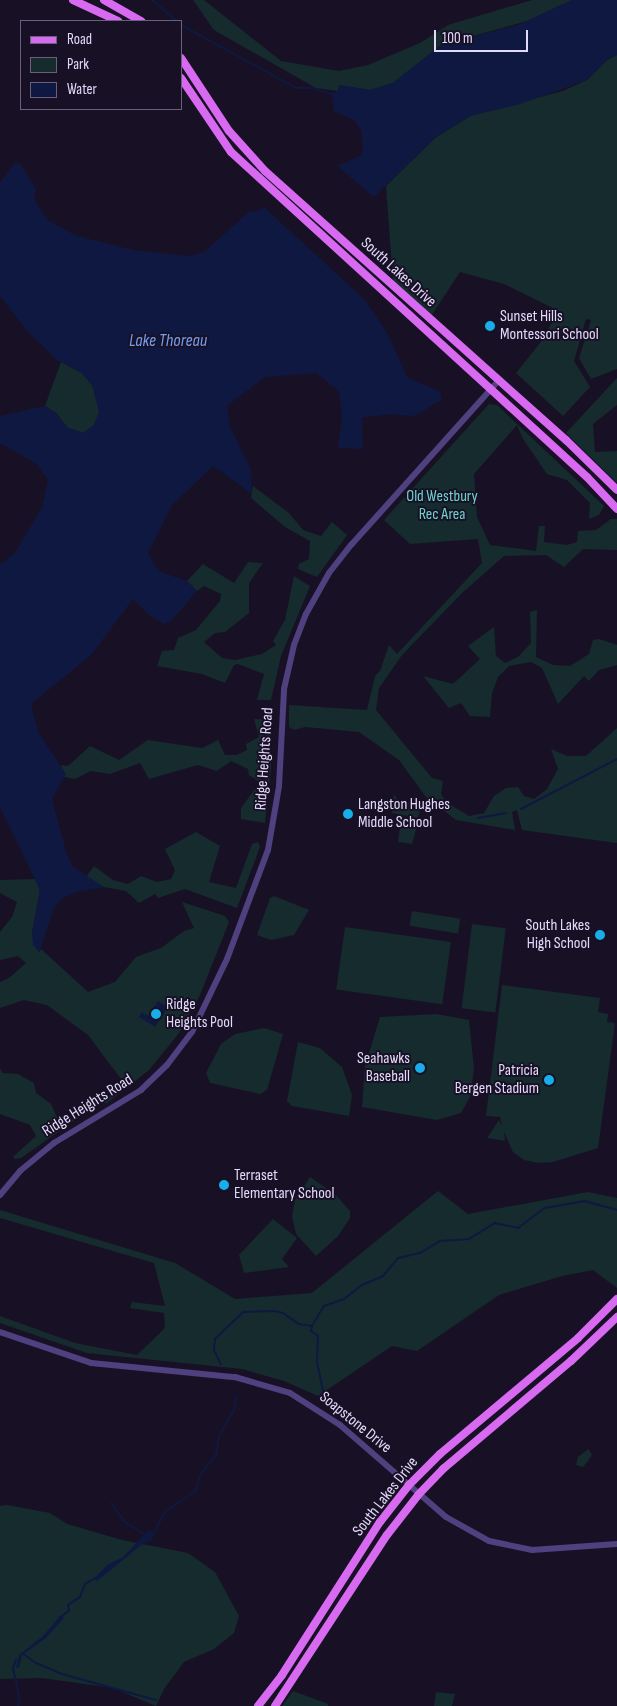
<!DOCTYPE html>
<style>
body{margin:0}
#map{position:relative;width:617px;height:1706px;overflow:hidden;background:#181125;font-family:"Sofia Sans Condensed",sans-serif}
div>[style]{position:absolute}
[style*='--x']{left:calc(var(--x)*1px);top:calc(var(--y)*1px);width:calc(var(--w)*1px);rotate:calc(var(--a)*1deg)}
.green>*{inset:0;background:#152b2e;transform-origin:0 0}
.water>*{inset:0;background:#0f1840}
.stream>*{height:2px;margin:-1px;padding:0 1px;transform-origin:1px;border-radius:1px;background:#0f1840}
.minor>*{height:6px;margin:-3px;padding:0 3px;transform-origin:3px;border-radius:3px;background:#4f417f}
.major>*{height:8px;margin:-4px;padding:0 4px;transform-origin:4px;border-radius:4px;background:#d76af1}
.dots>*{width:14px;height:14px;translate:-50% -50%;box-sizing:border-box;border:2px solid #181125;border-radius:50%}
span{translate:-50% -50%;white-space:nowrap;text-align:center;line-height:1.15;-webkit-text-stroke:4px #181125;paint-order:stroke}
.street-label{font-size:16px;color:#e3d9fb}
.poi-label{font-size:16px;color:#e3d9fb}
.left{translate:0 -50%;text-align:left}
.right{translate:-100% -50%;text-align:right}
.park-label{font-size:16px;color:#6bd5ce}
.water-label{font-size:18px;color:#719ff2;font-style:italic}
.legend{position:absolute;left:20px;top:20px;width:162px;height:90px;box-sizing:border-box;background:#181125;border:1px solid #69617b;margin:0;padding:6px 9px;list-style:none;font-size:15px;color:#e3d9fb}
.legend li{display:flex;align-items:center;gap:10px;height:25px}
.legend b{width:25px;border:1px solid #69617b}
.scale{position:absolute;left:434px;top:30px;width:94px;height:22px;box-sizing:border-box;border:2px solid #e3d9fb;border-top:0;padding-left:6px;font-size:15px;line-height:18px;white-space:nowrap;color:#e3d9fb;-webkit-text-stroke:4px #181125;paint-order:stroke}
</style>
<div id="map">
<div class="green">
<i style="clip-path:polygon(193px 0,204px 0,281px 61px,339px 71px,368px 65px,420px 43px,448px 25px,532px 0,572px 0,527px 21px,441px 45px,393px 83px,370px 90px,339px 85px,338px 91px,316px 88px,214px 30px)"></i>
<i style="clip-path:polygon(617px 55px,617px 369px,591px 379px,579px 358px,591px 320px,586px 319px,574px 361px,590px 387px,563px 416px,516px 373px,540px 343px,559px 311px,504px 284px,460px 272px,431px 316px,393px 281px,386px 186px,435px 138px,472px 115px,563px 91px,587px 80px,607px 60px)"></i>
<i style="clip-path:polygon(61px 362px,82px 373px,92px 385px,98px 399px,99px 412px,94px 425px,83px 433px,68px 428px,56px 413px,45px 406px)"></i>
<i style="clip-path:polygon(617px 378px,617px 405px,593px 424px,595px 452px,617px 451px,617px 483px,566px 433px)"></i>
<i style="clip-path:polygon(489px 404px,497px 405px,604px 506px,599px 515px,589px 519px,590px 503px,567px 480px,547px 474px,523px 439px,517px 425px,474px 474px,477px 517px,490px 545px,536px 551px,539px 526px,545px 526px,544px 542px,567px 545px,577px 542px,578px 531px,596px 530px,611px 519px,617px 519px,617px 550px,583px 549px,564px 567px,546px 555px,504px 556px,461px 594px,402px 655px,379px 688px,376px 710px,432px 778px,443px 781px,441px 794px,446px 802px,469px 816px,484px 813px,494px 796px,506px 788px,518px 787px,524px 796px,534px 799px,547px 789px,558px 769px,551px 749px,567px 756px,586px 756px,617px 728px,617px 843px,522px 830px,517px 810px,512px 812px,515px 830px,456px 820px,426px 797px,399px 760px,359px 732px,305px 727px,294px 730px,289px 727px,289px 705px,367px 710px,375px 676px,380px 671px,389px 645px,397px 654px,482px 563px,478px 539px,410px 544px,384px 520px)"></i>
<i style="clip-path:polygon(253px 486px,289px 513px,303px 530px,321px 536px,332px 522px,347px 535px,317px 577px,298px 569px,299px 564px,309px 559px,310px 541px,285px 527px,251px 498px)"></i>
<i style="clip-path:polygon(248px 562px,263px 563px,249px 583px,249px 613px,225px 632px,215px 633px,204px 642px,222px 658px,235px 660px,262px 654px,276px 645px,273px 641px,285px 620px,294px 576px,310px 586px,281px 656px,271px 700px,257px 700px,264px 674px,238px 664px,234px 665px,225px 683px,202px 674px,157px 666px,162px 651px,174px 650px,178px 638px,196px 630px,220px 601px,221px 594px,204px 586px,197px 591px,187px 581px,203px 564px,234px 583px)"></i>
<i style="clip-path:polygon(537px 610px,536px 657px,553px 665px,570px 666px,589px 654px,593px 640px,599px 639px,617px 645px,617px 665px,599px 670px,589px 681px,584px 676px,558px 704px,542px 668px,531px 662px,509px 666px,498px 677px,492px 693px,490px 717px,470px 716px,461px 703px,449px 708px,423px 676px,453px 684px,480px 659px,468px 646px,494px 627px,496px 656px,505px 663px,518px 657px,531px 643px,530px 612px)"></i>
<i style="clip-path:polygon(254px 719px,271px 720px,271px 768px,265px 823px,241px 819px,241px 808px,260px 782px,249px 775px,248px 769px,231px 761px,217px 771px,198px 765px,149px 779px,140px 763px,110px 774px,91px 771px,75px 779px,64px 777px,61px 765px,68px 766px,90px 746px,119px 760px,148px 740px,202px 748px,218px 740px,225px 755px,237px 755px,247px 750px,246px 744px,259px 737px)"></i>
<i style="clip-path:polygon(394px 795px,403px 806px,412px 799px,420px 810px,418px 818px,392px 813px)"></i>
<i style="clip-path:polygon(401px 818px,419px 820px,412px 844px,398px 842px)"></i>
<i style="clip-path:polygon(196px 832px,220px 846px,209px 882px,236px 888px,252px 844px,258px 842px,260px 847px,237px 908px,185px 889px,158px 898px,155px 894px,139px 903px,126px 891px,104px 887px,86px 877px,94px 866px,113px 880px,128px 884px,141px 876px,157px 882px,171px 879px,175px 870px,165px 849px)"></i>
<i style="clip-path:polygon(35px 879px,40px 890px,32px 933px,39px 952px,41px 949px,88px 992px,115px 982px,136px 957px,161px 948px,184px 931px,194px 928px,182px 902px,225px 916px,229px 922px,200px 995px,179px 1033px,149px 1070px,107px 1103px,100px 1102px,124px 1083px,88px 1035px,47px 1005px,24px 1000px,0 1008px,0 982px,9px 978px,26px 963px,18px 956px,0 960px,0 932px,12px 917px,17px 902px,0 893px,0 880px)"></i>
<i style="clip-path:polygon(274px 896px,309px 910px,294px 935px,271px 940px,257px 935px,270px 898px)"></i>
<i style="left:412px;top:911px;width:49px;height:15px;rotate:9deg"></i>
<i style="left:472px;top:924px;width:34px;height:85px;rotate:7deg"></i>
<i style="left:345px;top:927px;width:107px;height:63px;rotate:8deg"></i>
<i style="clip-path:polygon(502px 985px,600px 998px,598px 1012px,608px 1014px,607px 1022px,615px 1023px,598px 1148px,553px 1162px,538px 1163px,524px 1160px,513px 1152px,504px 1132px,505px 1141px,487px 1138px,499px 1120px,502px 1126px,500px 1117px,486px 1116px)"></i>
<i style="clip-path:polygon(436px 1014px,469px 1020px,474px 1069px,470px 1097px,461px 1113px,437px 1120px,362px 1107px,365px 1066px,380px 1017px)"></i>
<i style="clip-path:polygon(264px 1028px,283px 1034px,267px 1090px,260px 1094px,210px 1083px,206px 1073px,221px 1044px,235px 1034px)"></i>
<i style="clip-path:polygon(298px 1042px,320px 1048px,342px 1067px,352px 1095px,349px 1116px,292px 1106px,287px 1101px)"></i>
<i style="clip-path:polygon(0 1069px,3px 1073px,18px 1074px,34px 1083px,36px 1093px,51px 1104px,60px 1124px,86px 1109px,85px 1113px,21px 1158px,15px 1159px,13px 1157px,36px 1136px,30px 1125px,0 1114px)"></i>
<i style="clip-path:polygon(310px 1177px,335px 1194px,350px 1211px,350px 1218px,338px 1236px,316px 1256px,296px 1234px,292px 1217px,295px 1200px)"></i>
<i style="clip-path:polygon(438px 1191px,468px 1214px,588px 1192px,617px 1198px,617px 1288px,593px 1270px,562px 1276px,499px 1295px,417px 1351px,392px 1346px,318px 1396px,284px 1381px,242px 1369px,87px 1353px,0 1323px,0 1316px,75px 1343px,137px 1355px,165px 1328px,164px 1313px,130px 1308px,132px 1302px,165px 1306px,154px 1263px,0 1218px,0 1210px,175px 1263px,235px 1299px,312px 1293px)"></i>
<i style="clip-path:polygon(273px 1219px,297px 1238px,282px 1259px,289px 1267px,244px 1273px,239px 1255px)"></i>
<i style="clip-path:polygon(588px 1449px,592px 1454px,588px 1461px,583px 1467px,576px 1465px,578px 1457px)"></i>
<i style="clip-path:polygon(7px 1505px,50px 1513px,67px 1524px,122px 1540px,188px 1553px,215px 1572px,239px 1616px,234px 1633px,214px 1649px,184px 1662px,164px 1689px,156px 1706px,113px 1688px,42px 1678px,0 1679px,0 1506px)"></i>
<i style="clip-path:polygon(293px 1691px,328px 1704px,328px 1706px,282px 1706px)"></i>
<i style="clip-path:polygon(436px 1692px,455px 1694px,452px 1706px,434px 1706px)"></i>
</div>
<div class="water">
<i style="clip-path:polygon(572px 0,617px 0,617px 55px,607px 60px,587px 80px,517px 105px,470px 116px,435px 138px,374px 197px,337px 166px,362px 155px,363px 144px,361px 130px,354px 120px,334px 111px,332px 94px,338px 91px,339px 85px,370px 90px,393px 83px,441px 45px,518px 25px)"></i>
<i style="clip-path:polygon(15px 163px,21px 165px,36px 189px,34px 199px,47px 220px,77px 236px,133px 250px,189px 256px,204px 252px,250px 211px,256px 212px,264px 207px,365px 300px,388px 334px,407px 377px,440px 392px,442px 399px,415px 416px,387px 414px,362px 418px,363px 449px,338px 448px,342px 417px,339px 391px,316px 373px,265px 377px,227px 406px,230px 427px,251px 470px,252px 494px,213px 466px,172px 505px,148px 553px,158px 571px,187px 581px,197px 591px,171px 621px,164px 624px,150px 616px,133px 599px,91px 655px,31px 704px,38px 732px,66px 774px,52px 799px,67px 855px,73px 867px,104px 887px,76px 892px,61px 899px,54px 908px,39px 952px,33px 945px,32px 933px,40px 890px,0 807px,0 564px,15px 553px,42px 507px,48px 480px,37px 464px,0 443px,0 416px,45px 406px,56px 413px,68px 428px,83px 433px,94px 425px,99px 412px,92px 385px,82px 373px,57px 360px,27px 331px,0 296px,0 183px)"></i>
<i style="clip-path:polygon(158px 1001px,168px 1007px,155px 1027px,139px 1017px,142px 1012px,148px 1016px)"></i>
<i style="clip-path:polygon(149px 1530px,154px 1533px,151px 1537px,97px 1581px,94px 1579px,107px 1565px,123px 1557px)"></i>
<i style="clip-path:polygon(61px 1615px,64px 1618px,46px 1638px,22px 1655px,19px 1668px,16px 1668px,19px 1655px,43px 1636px)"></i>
</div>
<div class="stream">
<i style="--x:152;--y:0;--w:33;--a:40"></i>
<i style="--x:181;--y:25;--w:131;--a:28.7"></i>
<i style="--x:296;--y:88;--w:17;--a:0"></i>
<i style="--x:313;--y:88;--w:20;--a:18"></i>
<i style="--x:521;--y:809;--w:108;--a:-27.5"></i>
<i style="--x:478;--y:818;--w:29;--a:-10"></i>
<i style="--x:221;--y:1364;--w:16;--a:-117"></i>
<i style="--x:214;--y:1350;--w:11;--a:-85"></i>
<i style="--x:215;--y:1339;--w:39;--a:-44"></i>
<i style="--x:243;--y:1312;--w:31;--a:-2"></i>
<i style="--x:274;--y:1311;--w:9;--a:13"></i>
<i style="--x:283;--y:1313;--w:19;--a:35"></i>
<i style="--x:299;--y:1324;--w:13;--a:9"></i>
<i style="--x:325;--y:1400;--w:39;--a:-102"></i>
<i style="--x:317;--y:1362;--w:26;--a:-88"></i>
<i style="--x:318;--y:1336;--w:9;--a:-144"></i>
<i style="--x:311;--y:1331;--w:5;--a:-79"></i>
<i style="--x:312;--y:1326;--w:23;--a:-59"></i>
<i style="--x:324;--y:1306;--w:21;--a:-19"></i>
<i style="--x:344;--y:1299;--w:23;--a:-38"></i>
<i style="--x:362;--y:1285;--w:23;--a:-23"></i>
<i style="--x:383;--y:1276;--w:23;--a:-50"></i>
<i style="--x:398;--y:1258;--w:23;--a:-13"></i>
<i style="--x:420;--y:1253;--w:23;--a:-31"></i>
<i style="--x:440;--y:1241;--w:29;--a:-4"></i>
<i style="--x:469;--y:1239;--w:31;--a:-32"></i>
<i style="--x:495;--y:1223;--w:24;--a:12"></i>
<i style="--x:518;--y:1228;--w:34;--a:-37"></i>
<i style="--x:545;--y:1208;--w:40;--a:-10"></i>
<i style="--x:584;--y:1201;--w:34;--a:15"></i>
<i style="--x:111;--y:1503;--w:24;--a:54"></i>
<i style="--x:125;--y:1522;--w:26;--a:32"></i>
<i style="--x:142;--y:1544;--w:10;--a:-29"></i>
<i style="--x:151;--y:1539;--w:30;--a:-63"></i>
<i style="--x:165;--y:1512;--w:38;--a:-35"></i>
<i style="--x:196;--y:1490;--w:18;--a:-74"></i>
<i style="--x:201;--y:1473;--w:23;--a:-50"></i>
<i style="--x:216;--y:1455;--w:19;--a:-81"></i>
<i style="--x:219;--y:1436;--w:30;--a:-60"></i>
<i style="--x:234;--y:1410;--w:14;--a:-82"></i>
<i style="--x:60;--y:1617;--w:11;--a:-34"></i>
<i style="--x:69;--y:1611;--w:6;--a:-99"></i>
<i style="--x:68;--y:1605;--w:14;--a:-34"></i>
<i style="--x:80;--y:1597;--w:14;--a:-69"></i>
<i style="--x:85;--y:1584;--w:12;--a:-31"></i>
<i style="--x:22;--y:1653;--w:17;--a:36"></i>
<i style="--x:36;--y:1663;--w:28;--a:23"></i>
<i style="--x:62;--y:1674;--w:98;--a:15.5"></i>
<i style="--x:16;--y:1660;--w:9;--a:111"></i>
<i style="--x:13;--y:1668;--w:33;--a:78"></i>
<i style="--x:20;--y:1700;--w:6;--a:108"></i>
</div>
<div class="minor">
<i style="--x:0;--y:1195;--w:31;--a:-50"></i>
<i style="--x:20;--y:1171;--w:44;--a:-39.5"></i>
<i style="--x:54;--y:1143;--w:102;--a:-31.3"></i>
<i style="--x:141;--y:1090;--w:36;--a:-44"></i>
<i style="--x:167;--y:1065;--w:41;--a:-52.9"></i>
<i style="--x:192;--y:1032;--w:81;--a:-64.4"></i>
<i style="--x:227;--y:959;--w:116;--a:-69.4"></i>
<i style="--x:268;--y:850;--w:65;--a:-80.2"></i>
<i style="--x:279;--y:786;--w:97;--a:-87"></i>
<i style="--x:284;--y:689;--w:45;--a:-77.2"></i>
<i style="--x:294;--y:645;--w:33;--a:-69"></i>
<i style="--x:306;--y:614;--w:47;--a:-60.7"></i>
<i style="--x:329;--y:573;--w:37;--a:-52"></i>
<i style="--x:352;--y:544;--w:220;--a:-48.1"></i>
<i style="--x:0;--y:1332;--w:96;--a:18.8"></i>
<i style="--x:91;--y:1363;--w:145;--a:5.6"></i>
<i style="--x:235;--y:1377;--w:57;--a:16.2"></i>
<i style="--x:290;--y:1393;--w:59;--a:32.6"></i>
<i style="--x:340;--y:1425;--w:140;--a:41"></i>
<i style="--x:446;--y:1517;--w:49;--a:29.2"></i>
<i style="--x:489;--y:1541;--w:44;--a:11.8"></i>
<i style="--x:532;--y:1550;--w:85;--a:-4"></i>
</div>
<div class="major">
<i style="--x:73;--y:0;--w:50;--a:25"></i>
<i style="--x:104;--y:0;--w:43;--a:29.6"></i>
<i style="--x:181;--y:58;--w:87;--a:56.7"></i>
<i style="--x:229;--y:131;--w:54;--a:48"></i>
<i style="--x:265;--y:171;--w:404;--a:41.8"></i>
<i style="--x:566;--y:440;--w:71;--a:44.4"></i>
<i style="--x:181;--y:78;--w:89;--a:56"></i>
<i style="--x:231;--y:152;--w:482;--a:42.4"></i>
<i style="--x:587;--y:477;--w:44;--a:46.8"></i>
<i style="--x:258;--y:1706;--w:39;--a:-52"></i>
<i style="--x:282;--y:1675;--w:182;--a:-57.4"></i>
<i style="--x:380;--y:1522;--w:47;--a:-51.9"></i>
<i style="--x:409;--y:1485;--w:44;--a:-45"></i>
<i style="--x:440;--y:1454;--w:180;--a:-40"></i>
<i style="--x:578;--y:1338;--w:55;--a:-45"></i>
<i style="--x:275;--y:1706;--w:204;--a:-56.8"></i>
<i style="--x:387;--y:1535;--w:52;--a:-52"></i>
<i style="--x:419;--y:1494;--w:35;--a:-46"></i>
<i style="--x:443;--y:1469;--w:167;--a:-40.2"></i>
<i style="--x:571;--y:1361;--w:64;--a:-43.7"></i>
</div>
<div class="dots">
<i style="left:490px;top:326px;background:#17aee9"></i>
<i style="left:348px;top:814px;background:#17aee9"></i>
<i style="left:600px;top:935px;background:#17aee9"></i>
<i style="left:156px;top:1014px;background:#17aee9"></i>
<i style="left:420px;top:1068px;background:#17aee9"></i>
<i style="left:549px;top:1080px;background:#17aee9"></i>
<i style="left:224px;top:1185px;background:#17aee9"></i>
</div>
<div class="street-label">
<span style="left:398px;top:273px;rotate:42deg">South Lakes Drive</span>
<span style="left:265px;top:759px;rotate:-86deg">Ridge Heights Road</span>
<span style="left:88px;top:1106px;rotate:-32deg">Ridge Heights Road</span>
<span style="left:355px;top:1423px;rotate:39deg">Soapstone Drive</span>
<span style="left:386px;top:1497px;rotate:-52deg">South Lakes Drive</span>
</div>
<div class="poi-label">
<span class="left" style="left:500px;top:326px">Sunset Hills<br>Montessori School</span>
<span class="left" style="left:358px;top:814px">Langston Hughes<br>Middle School</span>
<span class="right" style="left:590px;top:935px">South Lakes<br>High School</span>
<span class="left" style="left:166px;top:1014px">Ridge<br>Heights Pool</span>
<span class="right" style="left:410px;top:1068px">Seahawks<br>Baseball</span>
<span class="right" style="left:539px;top:1080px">Patricia<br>Bergen Stadium</span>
<span class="left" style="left:234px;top:1185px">Terraset<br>Elementary School</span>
</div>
<div class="park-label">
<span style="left:442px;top:506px">Old Westbury<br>Rec Area</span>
</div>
<div class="water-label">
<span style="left:168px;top:341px">Lake Thoreau</span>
</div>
<ul class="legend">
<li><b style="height:6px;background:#d76af1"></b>Road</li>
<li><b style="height:14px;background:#152b2e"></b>Park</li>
<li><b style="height:14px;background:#0f1840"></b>Water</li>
</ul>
<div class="scale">100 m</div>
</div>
